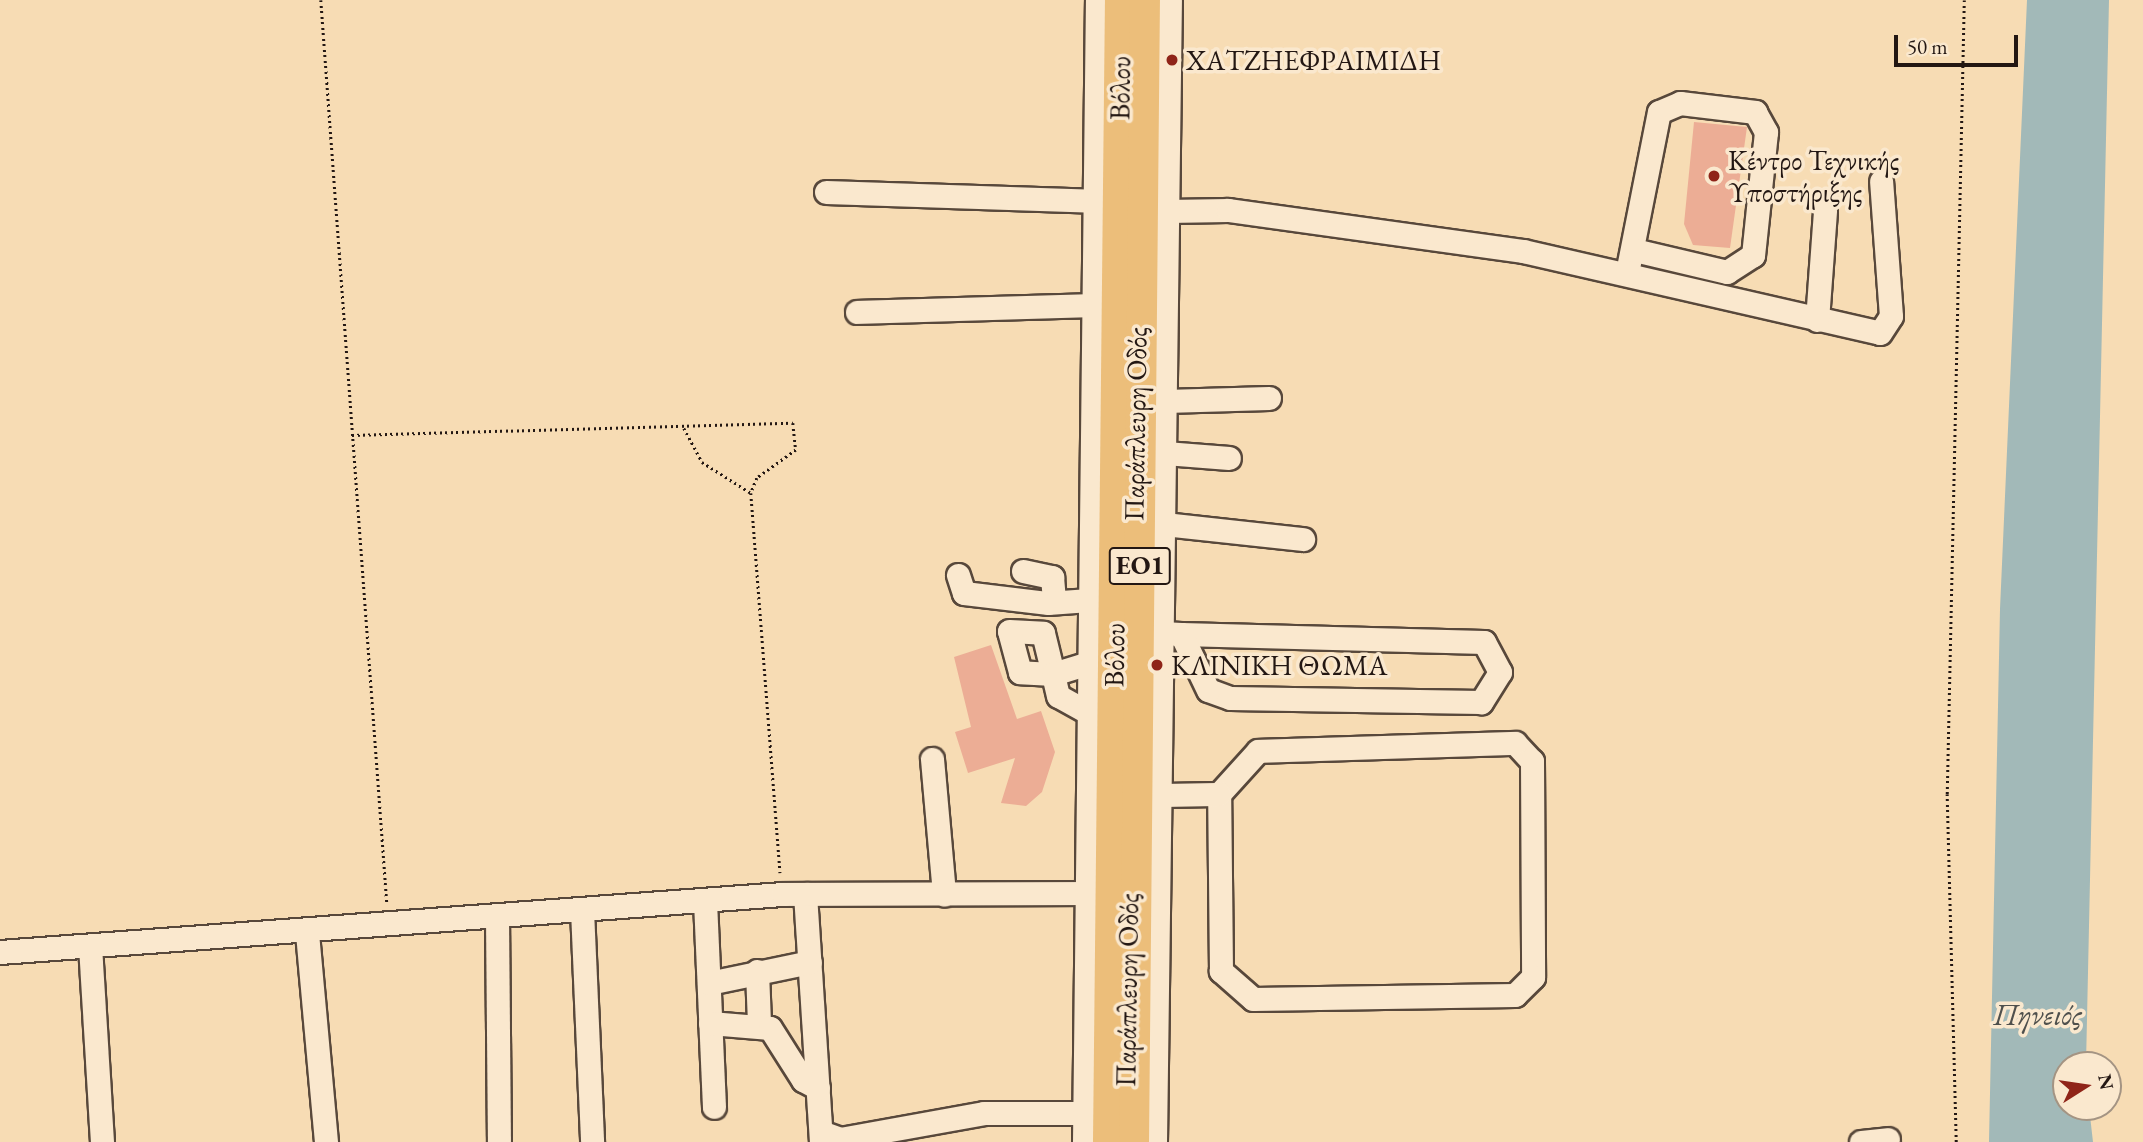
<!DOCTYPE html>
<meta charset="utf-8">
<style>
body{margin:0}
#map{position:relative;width:2143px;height:1142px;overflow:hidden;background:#f7dcb4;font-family:"EB Garamond",serif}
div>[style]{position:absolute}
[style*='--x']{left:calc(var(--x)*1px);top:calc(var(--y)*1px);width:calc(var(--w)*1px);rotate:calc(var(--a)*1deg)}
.water>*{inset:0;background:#a2b9b8}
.building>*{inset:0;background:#ecad95}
.path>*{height:2.5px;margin-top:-1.25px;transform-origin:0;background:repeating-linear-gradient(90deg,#231713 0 2px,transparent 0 5.5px)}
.roads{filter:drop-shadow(2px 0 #58483b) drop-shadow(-2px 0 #58483b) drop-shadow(0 2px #58483b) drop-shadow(0 -2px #58483b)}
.minor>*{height:23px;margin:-11.5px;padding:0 11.5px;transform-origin:11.5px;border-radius:11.5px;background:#fae8ce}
.major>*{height:30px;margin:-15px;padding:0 15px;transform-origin:15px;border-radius:15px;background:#ecbe7a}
.dots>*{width:19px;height:19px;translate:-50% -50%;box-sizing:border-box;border:4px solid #fae8ce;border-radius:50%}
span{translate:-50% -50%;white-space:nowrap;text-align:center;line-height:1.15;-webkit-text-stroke:7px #fae8ce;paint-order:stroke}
.shield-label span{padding:2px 5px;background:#fae8ce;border:2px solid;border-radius:5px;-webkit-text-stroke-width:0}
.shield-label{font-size:26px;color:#231713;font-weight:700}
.poi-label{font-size:28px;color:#231713}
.left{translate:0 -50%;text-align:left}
.street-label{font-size:28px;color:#231713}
.water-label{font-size:30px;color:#4f504d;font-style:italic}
.north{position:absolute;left:2052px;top:1051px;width:70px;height:70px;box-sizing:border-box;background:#fae8ce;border:2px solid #a49483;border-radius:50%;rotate:78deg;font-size:19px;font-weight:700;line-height:28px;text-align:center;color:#231713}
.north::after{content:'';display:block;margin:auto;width:24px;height:32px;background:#8f2418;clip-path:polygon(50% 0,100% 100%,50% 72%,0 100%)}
.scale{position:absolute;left:1894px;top:35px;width:124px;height:32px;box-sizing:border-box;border:4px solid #231713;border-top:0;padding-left:9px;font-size:21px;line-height:24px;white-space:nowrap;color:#231713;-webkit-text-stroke:5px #fae8ce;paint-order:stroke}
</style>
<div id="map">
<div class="water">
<i style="clip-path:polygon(2027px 0,2109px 0,2086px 1065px,2066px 1065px,2066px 1107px,2089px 1107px,2093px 1142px,1989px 1142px,2000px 609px)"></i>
</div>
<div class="building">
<i style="clip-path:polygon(1694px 122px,1747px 127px,1730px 248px,1693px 245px,1684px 224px)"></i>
<i style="clip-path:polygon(991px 645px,1017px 719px,1041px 711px,1055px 752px,1042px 792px,1026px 806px,1001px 803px,1015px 758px,968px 773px,955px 732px,971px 727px,954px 657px)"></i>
</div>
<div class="path">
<i style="--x:321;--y:0;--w:906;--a:85.82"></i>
<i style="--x:684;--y:428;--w:38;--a:62"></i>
<i style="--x:702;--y:462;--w:58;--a:32.3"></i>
<i style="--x:751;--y:493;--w:381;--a:85.6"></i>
<i style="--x:352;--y:435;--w:441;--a:-1.6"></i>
<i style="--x:793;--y:423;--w:27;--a:84"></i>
<i style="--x:796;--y:450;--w:48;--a:144.3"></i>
<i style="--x:757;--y:478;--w:16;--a:112"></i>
<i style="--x:1956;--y:1142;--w:348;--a:-91.5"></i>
<i style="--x:1947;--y:794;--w:794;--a:-88.77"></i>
</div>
<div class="roads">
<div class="minor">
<i style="--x:826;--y:192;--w:267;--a:1.9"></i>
<i style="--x:1167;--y:211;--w:61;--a:-0.9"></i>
<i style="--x:1228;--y:210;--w:298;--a:7.9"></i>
<i style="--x:1523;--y:251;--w:366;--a:12.9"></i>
<i style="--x:1880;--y:333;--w:20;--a:-57"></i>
<i style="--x:1891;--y:316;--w:135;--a:-94.2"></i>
<i style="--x:1627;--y:273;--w:164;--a:-78.8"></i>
<i style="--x:1659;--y:112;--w:23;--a:-23"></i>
<i style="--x:1680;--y:103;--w:76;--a:6.8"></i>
<i style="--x:1755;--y:112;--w:23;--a:61"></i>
<i style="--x:1766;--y:132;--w:124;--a:96"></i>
<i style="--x:1753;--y:255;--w:31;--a:147"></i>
<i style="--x:1727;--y:272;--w:96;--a:-166.7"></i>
<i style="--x:857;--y:312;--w:235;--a:-1.7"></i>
<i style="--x:1817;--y:320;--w:110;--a:-85.8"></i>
<i style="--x:1165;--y:401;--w:104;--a:-1.7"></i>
<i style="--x:1165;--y:453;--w:64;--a:4.5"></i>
<i style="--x:1164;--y:524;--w:140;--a:6.2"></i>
<i style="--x:1023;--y:571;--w:30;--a:12"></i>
<i style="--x:1052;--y:577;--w:21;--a:85"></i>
<i style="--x:958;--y:575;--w:19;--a:72"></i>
<i style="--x:964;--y:593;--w:85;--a:6.8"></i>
<i style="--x:1048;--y:603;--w:41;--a:-4.2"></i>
<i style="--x:1009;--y:631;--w:34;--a:3"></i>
<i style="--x:1043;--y:633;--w:42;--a:76.3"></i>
<i style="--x:1053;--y:674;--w:33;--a:-177"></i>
<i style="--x:1020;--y:672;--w:42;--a:-105"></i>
<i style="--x:1162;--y:633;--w:19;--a:3"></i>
<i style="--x:1181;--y:634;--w:303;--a:1.5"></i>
<i style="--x:1484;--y:642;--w:34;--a:62"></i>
<i style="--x:1500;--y:672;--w:36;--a:122"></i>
<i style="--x:1481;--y:702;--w:251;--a:-179.1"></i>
<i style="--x:1230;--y:698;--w:23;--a:-160"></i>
<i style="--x:1208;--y:690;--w:62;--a:-115.7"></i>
<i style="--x:1089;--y:713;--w:35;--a:-151"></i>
<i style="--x:1058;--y:696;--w:23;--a:-103"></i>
<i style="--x:1053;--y:674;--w:39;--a:-17"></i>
<i style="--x:1515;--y:743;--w:25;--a:47"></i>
<i style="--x:1532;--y:761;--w:216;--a:89.7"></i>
<i style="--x:1533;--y:977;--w:25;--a:135"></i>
<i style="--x:1515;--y:995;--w:262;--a:179.1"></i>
<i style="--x:1253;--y:999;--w:43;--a:-138.8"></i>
<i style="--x:1221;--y:971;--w:177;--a:-90.6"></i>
<i style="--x:1219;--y:794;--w:58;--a:-47.8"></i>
<i style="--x:1258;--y:751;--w:257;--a:-1.8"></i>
<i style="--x:932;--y:759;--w:136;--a:84.9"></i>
<i style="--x:1160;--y:795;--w:59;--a:-1"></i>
<i style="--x:805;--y:894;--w:249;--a:86.3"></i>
<i style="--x:705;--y:901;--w:206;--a:87.5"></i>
<i style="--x:582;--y:910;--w:232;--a:87.5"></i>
<i style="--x:497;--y:917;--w:225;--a:89.5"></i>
<i style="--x:307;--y:933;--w:210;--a:84.8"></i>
<i style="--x:90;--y:946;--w:196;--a:86.5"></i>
<i style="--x:0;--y:952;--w:785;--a:-4.24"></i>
<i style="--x:783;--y:894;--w:301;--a:-0.2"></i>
<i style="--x:757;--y:971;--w:53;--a:87.8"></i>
<i style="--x:709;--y:983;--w:103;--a:-11.7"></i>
<i style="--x:710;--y:1023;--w:60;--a:4.8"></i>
<i style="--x:770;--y:1028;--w:62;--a:57.6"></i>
<i style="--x:803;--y:1080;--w:17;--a:28"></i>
<i style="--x:821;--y:1132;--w:20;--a:20"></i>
<i style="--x:840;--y:1139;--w:146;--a:-10.2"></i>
<i style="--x:984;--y:1113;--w:101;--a:0"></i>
<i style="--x:1084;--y:1142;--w:1142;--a:-89.35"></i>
<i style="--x:1155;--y:1142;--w:1142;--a:-89.25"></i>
<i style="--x:1861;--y:1142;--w:27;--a:-6"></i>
</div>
<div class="major">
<i style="--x:1108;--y:1142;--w:1142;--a:-89.4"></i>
<i style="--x:1134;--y:1142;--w:1142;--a:-89.45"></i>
</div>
</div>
<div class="dots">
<i style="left:1172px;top:60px;background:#8f2418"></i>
<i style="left:1714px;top:176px;background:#8f2418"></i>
<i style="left:1157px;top:665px;background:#8f2418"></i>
</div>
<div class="shield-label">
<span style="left:1140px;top:566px">ΕΟ1</span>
</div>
<div class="poi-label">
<span class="left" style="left:1186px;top:60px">ΧΑΤΖΗΕΦΡΑΙΜΙΔΗ</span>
<span class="left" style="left:1728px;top:176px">Κέντρο Τεχνικής<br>Υποστήριξης</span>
<span class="left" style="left:1171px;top:665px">ΚΛΙΝΙΚΗ ΘΩΜΑ</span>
</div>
<div class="street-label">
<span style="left:1120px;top:88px;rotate:-89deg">Βόλου</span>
<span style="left:1135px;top:424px;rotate:-89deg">Παράπλευρη Οδός</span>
<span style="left:1114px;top:655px;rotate:-89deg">Βόλου</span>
<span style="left:1127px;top:990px;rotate:-89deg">Παράπλευρη Οδός</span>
</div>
<div class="water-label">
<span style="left:2038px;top:1015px">Πηνειός</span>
</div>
<div class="north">N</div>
<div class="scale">50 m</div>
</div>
